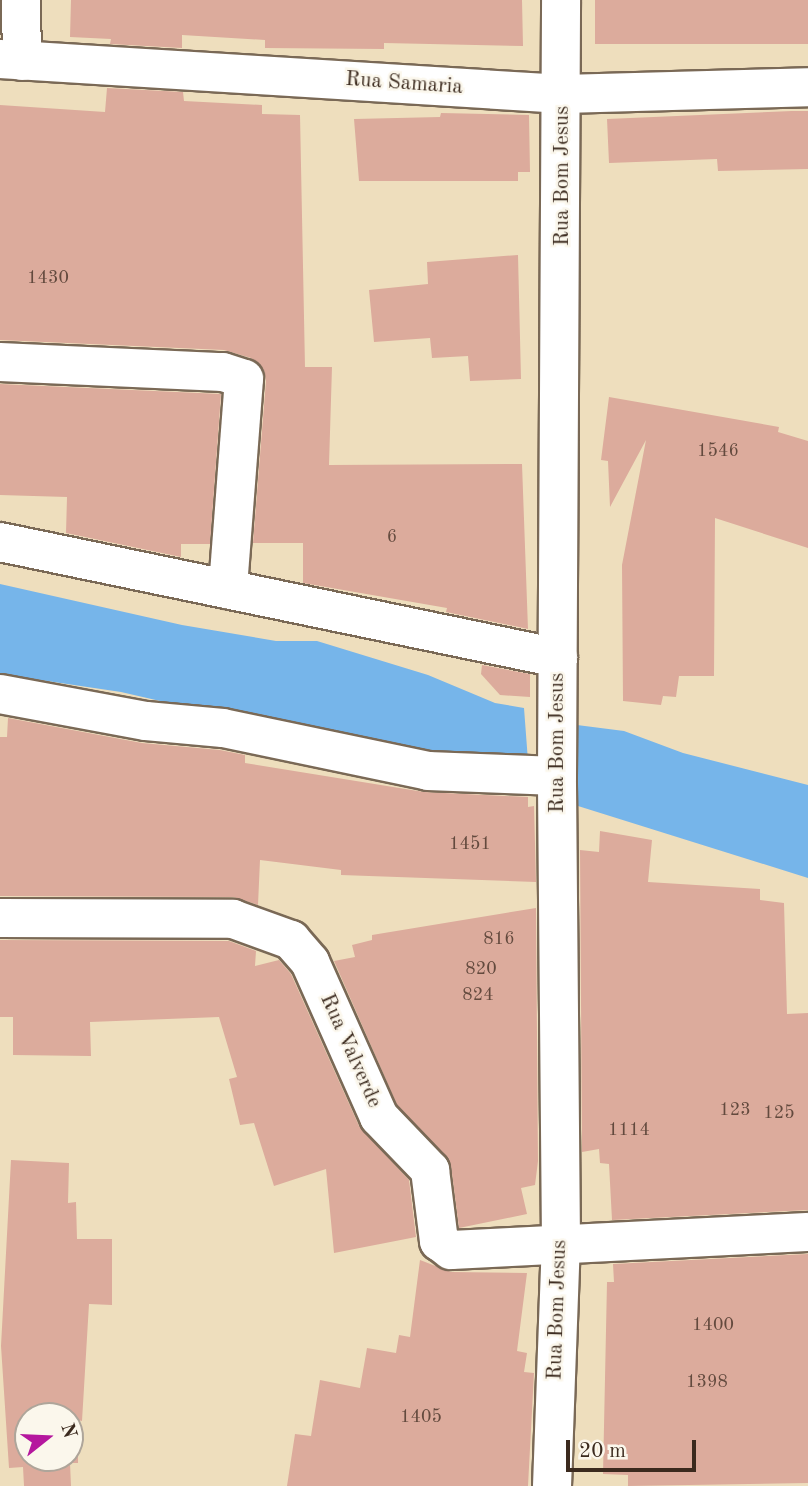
<!DOCTYPE html>
<style>
body{margin:0}
#map{position:relative;width:808px;height:1486px;overflow:hidden;background:#eedebd;font-family:"Old Standard TT",serif}
div>[style]{position:absolute}
[style*='--x']{left:calc(var(--x)*1px);top:calc(var(--y)*1px);width:calc(var(--w)*1px);rotate:calc(var(--a)*1deg)}
.water>*{inset:0;background:#76b5ea}
.building>*{inset:0;background:#dcab9c;transform-origin:0 0}
.roads{filter:drop-shadow(2px 0 #7a6956) drop-shadow(-2px 0 #7a6956) drop-shadow(0 2px #7a6956) drop-shadow(0 -2px #7a6956)}
.street>*{height:38px;margin:-19px;padding:0 19px;transform-origin:19px;border-radius:19px;background:#fff}
span{translate:-50% -50%;white-space:nowrap;text-align:center;line-height:1.15;-webkit-text-stroke:5px #fbf7ec;paint-order:stroke}
.number-label{font-size:18px;color:#634a3e}
.number-label span{-webkit-text-stroke-width:0}
.street-label{font-size:21px;color:#3b2a1e}
.north{position:absolute;left:14px;top:1402px;width:70px;height:70px;box-sizing:border-box;background:#fbf7ec;border:2px solid #aea59a;border-radius:50%;rotate:72deg;font-size:19px;font-weight:700;line-height:28px;text-align:center;color:#3b2a1e}
.north::after{content:'';display:block;margin:auto;width:24px;height:32px;background:#b5179e;clip-path:polygon(50% 0,100% 100%,50% 72%,0 100%)}
.scale{position:absolute;left:566px;top:1440px;width:130px;height:32px;box-sizing:border-box;border:4px solid #3b2a1e;border-top:0;padding-left:9px;font-size:21px;line-height:24px;white-space:nowrap;color:#3b2a1e;-webkit-text-stroke:5px #fbf7ec;paint-order:stroke}
</style>
<div id="map">
<div class="water">
<i style="clip-path:polygon(0 584px,182px 625px,276px 641px,317px 641px,428px 675px,495px 703px,524px 708px,528px 761px,396px 755px,121px 692px,0 674px)"></i>
<i style="clip-path:polygon(577px 725px,624px 731px,683px 753px,808px 785px,808px 878px,578px 806px)"></i>
</div>
<div class="building">
<i style="clip-path:polygon(71px 0,522px 0,523px 46px,384px 43px,384px 49px,265px 48px,265px 40px,182px 35px,182px 48px,110px 44px,111px 39px,70px 37px)"></i>
<i style="left:595px;top:0;width:213px;height:44px"></i>
<i style="clip-path:polygon(107px 88px,183px 92px,184px 101px,262px 105px,262px 114px,300px 115px,305px 367px,332px 367px,329px 465px,522px 464px,528px 629px,446px 612px,447px 608px,303px 583px,303px 543px,253px 543px,266px 381px,264px 371px,251px 358px,224px 350px,0 340px,0 105px,105px 112px)"></i>
<i style="clip-path:polygon(792px 111px,808px 111px,808px 169px,718px 171px,717px 159px,609px 163px,607px 119px)"></i>
<i style="clip-path:polygon(441px 113px,529px 115px,530px 172px,518px 172px,518px 181px,359px 181px,354px 119px,440px 117px)"></i>
<i style="clip-path:polygon(518px 255px,521px 379px,470px 381px,468px 356px,432px 358px,430px 338px,374px 342px,369px 290px,428px 284px,427px 262px)"></i>
<i style="clip-path:polygon(0 384px,221px 394px,210px 544px,181px 544px,181px 557px,66px 533px,67px 497px,0 495px)"></i>
<i style="clip-path:polygon(609px 397px,779px 427px,778px 432px,808px 441px,808px 548px,715px 518px,714px 676px,679px 676px,676px 697px,663px 696px,661px 705px,623px 701px,622px 565px,646px 440px,610px 507px,608px 461px,601px 460px)"></i>
<i style="clip-path:polygon(482px 665px,530px 674px,530px 697px,500px 695px,481px 674px)"></i>
<i style="clip-path:polygon(8px 718px,142px 743px,220px 750px,245px 755px,245px 763px,424px 792px,528px 797px,528px 807px,534px 806px,536px 882px,341px 875px,341px 870px,260px 860px,258px 905px,233px 897px,0 896px,0 737px,7px 737px)"></i>
<i style="clip-path:polygon(600px 831px,652px 840px,648px 882px,760px 889px,760px 900px,784px 903px,787px 1014px,808px 1013px,808px 1210px,612px 1220px,609px 1164px,600px 1163px,599px 1149px,582px 1152px,580px 850px,599px 852px)"></i>
<i style="clip-path:polygon(536px 908px,538px 1161px,535px 1185px,521px 1188px,527px 1214px,459px 1228px,451px 1166px,397px 1105px,334px 961px,355px 957px,352px 945px,372px 940px,372px 935px)"></i>
<i style="clip-path:polygon(0 940px,229px 941px,256px 951px,255px 966px,279px 960px,291px 974px,359px 1126px,409px 1180px,416px 1237px,334px 1253px,326px 1169px,274px 1186px,254px 1123px,240px 1125px,229px 1079px,237px 1077px,219px 1017px,90px 1022px,91px 1056px,13px 1055px,13px 1017px,0 1017px)"></i>
<i style="clip-path:polygon(evenodd,11px 1160px,69px 1163px,68px 1203px,76px 1202px,77px 1239px,112px 1239px,112px 1305px,89px 1304px,82px 1421px,78px 1420px,78px 1463px,70px 1463px,71px 1486px,24px 1486px,23px 1467px,9px 1468px,1px 1346px,11px 1160px,28px 1416px,70px 1416px,70px 1458px,28px 1458px,28px 1416px)"></i>
<i style="clip-path:polygon(808px 1254px,808px 1483px,628px 1486px,628px 1475px,603px 1474px,607px 1282px,614px 1282px,613px 1264px)"></i>
<i style="clip-path:polygon(420px 1260px,451px 1272px,527px 1273px,517px 1351px,527px 1353px,524px 1372px,534px 1373px,528px 1486px,287px 1486px,295px 1434px,311px 1436px,320px 1380px,360px 1388px,367px 1348px,396px 1353px,399px 1335px,410px 1337px)"></i>
</div>
<div class="roads">
<div class="street">
<i style="--x:21;--y:0;--w:61;--a:89.1"></i>
<i style="--x:0;--y:59;--w:564;--a:3.56"></i>
<i style="--x:563;--y:94;--w:245;--a:-1.6"></i>
<i style="--x:0;--y:362;--w:223;--a:2.6"></i>
<i style="--x:223;--y:372;--w:22;--a:18"></i>
<i style="--x:244;--y:379;--w:211;--a:94.4"></i>
<i style="--x:0;--y:542;--w:570;--a:11.74"></i>
<i style="--x:0;--y:694;--w:148;--a:10.5"></i>
<i style="--x:146;--y:721;--w:77;--a:5.2"></i>
<i style="--x:223;--y:728;--w:209;--a:11.8"></i>
<i style="--x:428;--y:771;--w:129;--a:2.2"></i>
<i style="--x:0;--y:918;--w:233;--a:0.2"></i>
<i style="--x:233;--y:919;--w:62;--a:19.9"></i>
<i style="--x:291;--y:940;--w:29;--a:49"></i>
<i style="--x:310;--y:962;--w:170;--a:66"></i>
<i style="--x:379;--y:1117;--w:74;--a:46.1"></i>
<i style="--x:430;--y:1170;--w:72;--a:82.8"></i>
<i style="--x:439;--y:1241;--w:15;--a:37"></i>
<i style="--x:451;--y:1250;--w:357;--a:-2.9"></i>
<i style="--x:552;--y:1486;--w:243;--a:-87.9"></i>
<i style="--x:561;--y:1243;--w:467;--a:-90.5"></i>
<i style="--x:557;--y:776;--w:776;--a:-89.7"></i>
</div>
</div>
<div class="number-label">
<span style="left:48px;top:278px">1430</span>
<span style="left:718px;top:451px">1546</span>
<span style="left:392px;top:537px">6</span>
<span style="left:470px;top:844px">1451</span>
<span style="left:499px;top:939px">816</span>
<span style="left:481px;top:969px">820</span>
<span style="left:478px;top:995px">824</span>
<span style="left:735px;top:1110px">123</span>
<span style="left:779px;top:1113px">125</span>
<span style="left:629px;top:1130px">1114</span>
<span style="left:713px;top:1325px">1400</span>
<span style="left:707px;top:1382px">1398</span>
<span style="left:421px;top:1417px">1405</span>
</div>
<div class="street-label">
<span style="left:404px;top:84px;rotate:4deg">Rua Samaria</span>
<span style="left:563px;top:176px;rotate:-90deg">Rua Bom Jesus</span>
<span style="left:558px;top:743px;rotate:-90deg">Rua Bom Jesus</span>
<span style="left:350px;top:1051px;rotate:66deg">Rua Valverde</span>
<span style="left:558px;top:1310px;rotate:-88deg">Rua Bom Jesus</span>
</div>
<div class="north">N</div>
<div class="scale">20 m</div>
</div>
